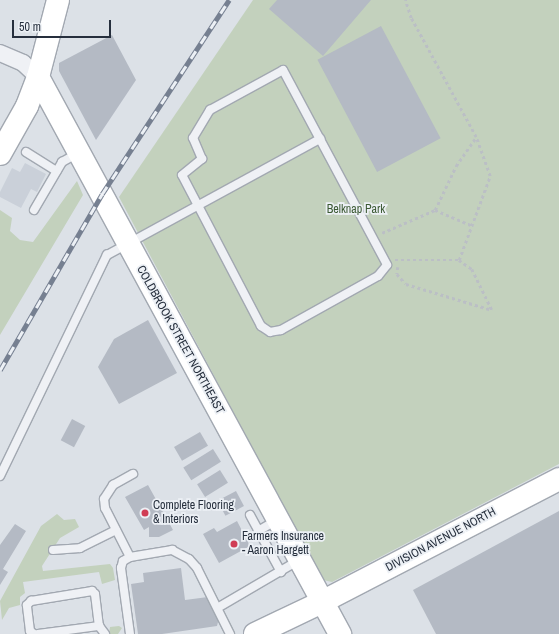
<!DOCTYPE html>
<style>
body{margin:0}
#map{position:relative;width:559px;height:634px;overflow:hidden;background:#dce1e7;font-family:"Archivo Narrow",sans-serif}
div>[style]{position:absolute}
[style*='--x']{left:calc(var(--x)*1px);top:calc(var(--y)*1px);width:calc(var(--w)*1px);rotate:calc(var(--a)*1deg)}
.built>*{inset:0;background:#cad0d9}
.green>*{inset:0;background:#c3d1bd}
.building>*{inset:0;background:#b4bac4;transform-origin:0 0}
.path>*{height:2.5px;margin-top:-1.25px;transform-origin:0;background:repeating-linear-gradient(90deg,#bbbfc5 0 3px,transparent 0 6px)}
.roads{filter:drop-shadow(1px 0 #a2a8b1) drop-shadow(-1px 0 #a2a8b1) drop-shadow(0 1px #a2a8b1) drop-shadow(0 -1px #a2a8b1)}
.lane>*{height:8px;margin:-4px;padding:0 4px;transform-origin:4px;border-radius:4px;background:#eff1f5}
.street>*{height:16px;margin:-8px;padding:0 8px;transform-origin:8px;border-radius:8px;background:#eff1f5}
.secondary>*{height:22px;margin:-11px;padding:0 11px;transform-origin:11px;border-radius:11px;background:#fff}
.primary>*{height:22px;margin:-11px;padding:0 11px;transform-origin:11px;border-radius:11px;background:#fff}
.rail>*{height:4.5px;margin-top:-2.25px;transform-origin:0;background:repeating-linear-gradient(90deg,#ecf0f5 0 9px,#768091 0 18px);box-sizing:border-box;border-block:1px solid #768091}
.dots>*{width:11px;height:11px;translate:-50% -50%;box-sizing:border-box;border:2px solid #ecf0f5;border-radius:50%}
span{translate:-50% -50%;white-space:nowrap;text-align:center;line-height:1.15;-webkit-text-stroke:3.5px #ecf0f5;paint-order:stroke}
.park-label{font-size:12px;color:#3b5933}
.street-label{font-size:12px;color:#262f3d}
.poi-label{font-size:12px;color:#262f3d}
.left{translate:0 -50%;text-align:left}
.scale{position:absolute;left:12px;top:20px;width:99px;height:18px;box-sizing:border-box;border:2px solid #262f3d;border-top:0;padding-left:5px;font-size:12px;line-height:14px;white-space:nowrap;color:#262f3d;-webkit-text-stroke:3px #ecf0f5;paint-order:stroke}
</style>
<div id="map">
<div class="built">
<i style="clip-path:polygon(25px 163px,46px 174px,37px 192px,31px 189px,21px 208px,0 197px,0 192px,12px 168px,20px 172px)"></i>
</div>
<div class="green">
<i style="clip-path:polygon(253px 0,559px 0,559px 464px,332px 582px,323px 580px,320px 575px,119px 197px)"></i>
<i style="clip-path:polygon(77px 181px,83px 195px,0 335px,0 210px,12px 218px,10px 231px,20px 240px,33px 242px)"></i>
<i style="clip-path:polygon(57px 514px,64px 520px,75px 519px,79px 527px,60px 538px,42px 566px,43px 571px,110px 564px,113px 568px,115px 580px,102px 584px,99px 572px,23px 582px,25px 593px,20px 597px,20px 605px,9px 608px,2px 620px,0 601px,41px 526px)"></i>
<i style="clip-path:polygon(119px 626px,122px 628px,118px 634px,109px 634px,110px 627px)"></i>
</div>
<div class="building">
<i style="clip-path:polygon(277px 0,371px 0,323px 56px,269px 9px)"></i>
<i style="left:381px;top:26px;width:127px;height:72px;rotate:62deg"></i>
<i style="clip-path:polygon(112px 35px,136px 80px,96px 140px,59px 71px,59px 63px)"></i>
<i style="clip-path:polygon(148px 320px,177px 373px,119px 404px,98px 367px,114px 339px)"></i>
<i style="left:72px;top:419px;width:15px;height:24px;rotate:28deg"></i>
<i style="left:200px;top:432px;width:16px;height:30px;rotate:60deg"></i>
<i style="left:213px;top:449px;width:15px;height:35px;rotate:58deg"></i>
<i style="left:220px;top:470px;width:15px;height:27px;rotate:58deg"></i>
<i style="clip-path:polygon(148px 485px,173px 530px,159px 537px,149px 537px,149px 527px,144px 530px,125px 497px)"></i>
<i style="left:236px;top:491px;width:17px;height:21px;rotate:62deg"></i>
<i style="clip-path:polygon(559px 511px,559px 634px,436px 634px,413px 590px)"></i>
<i style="clip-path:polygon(237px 521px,250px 546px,219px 563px,203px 534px,214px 528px,217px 532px)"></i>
<i style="clip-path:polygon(15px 524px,26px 531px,3px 569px,8px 572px,0 585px,0 545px)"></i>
<i style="clip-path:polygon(181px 568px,185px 600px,208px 597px,219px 618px,217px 626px,162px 634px,138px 634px,131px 584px,144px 582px,143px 573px)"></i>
</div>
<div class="path">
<i style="--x:435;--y:210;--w:41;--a:22.8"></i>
<i style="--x:382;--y:233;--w:58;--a:-23.5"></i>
<i style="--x:435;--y:210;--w:49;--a:-64.5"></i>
<i style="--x:456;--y:166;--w:35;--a:-55"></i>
<i style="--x:476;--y:137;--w:136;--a:-118.6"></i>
<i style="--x:411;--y:18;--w:19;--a:-108"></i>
<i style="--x:395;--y:260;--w:64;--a:0"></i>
<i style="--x:459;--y:260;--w:16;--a:35"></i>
<i style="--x:472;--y:269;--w:46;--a:64"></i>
<i style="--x:459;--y:260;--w:90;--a:-69.7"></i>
<i style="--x:490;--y:176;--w:41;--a:-109.7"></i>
<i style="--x:398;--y:267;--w:7;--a:98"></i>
<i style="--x:397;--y:274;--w:13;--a:48"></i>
<i style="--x:406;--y:284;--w:90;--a:16.8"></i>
</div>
<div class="roads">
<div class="lane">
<i style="--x:283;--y:70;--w:221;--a:61.9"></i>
<i style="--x:387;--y:265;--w:14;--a:129"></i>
<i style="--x:378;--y:276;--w:111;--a:150.9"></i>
<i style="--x:281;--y:330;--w:11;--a:170"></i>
<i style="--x:270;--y:332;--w:11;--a:-146"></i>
<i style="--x:261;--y:326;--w:170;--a:-117.6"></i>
<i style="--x:182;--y:175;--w:26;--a:-39"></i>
<i style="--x:202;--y:159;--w:23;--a:-113"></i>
<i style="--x:193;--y:138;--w:33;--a:-59"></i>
<i style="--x:210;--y:110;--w:83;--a:-28.7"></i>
<i style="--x:26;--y:152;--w:36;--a:32"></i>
<i style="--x:34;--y:210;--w:56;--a:-59.7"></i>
<i style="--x:62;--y:162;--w:18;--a:-29"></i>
<i style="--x:0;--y:476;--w:246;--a:-64.2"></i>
<i style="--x:107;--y:255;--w:243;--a:-28.6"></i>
<i style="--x:250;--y:515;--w:65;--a:61.5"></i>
<i style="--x:258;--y:531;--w:22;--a:-30"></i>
<i style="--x:53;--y:550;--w:27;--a:-4"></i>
<i style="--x:80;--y:548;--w:40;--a:-26.6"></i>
<i style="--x:130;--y:557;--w:55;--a:-117"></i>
<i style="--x:105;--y:508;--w:9;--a:-96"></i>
<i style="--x:104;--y:499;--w:17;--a:-57"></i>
<i style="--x:113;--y:485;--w:23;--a:-29"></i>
<i style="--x:219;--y:607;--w:93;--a:-30.4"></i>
<i style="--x:34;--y:634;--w:5;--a:-143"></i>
<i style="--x:30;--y:631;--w:26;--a:-97"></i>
<i style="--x:27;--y:605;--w:6;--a:-45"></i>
<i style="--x:31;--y:601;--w:62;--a:-9.3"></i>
<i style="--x:92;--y:591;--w:4;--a:45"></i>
<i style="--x:95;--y:594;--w:32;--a:83"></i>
<i style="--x:99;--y:626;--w:10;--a:53"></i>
<i style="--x:38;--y:634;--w:62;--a:-7.5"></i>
<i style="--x:130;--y:634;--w:67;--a:-97.8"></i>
<i style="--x:121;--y:568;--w:7;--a:-74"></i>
<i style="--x:123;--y:561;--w:8;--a:-30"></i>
<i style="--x:130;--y:557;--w:43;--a:-9.5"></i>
<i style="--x:172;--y:550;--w:19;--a:28"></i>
<i style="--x:189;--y:559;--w:12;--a:48"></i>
<i style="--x:197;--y:568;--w:74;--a:63.4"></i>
</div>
<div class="street">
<i style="--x:0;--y:53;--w:25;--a:23"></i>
<i style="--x:23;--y:63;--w:21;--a:43"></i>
</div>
<div class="secondary">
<i style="--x:38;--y:77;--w:634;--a:61.53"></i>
<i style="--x:0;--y:154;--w:55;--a:-60.6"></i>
<i style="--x:27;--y:106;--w:31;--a:-69"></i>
<i style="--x:38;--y:77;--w:80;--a:-75.4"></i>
</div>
<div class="primary">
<i style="--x:255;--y:634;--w:74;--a:-25.5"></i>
<i style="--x:322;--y:602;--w:267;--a:-27.4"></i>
</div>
</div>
<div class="rail">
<i style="--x:0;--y:370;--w:203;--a:-59.9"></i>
<i style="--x:102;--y:194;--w:232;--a:-56.8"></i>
</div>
<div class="dots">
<i style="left:145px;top:513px;background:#d03d55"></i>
<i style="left:234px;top:544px;background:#d03d55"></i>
</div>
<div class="park-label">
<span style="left:356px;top:210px">Belknap Park</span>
</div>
<div class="street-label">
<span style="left:180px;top:340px;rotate:61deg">COLDBROOK STREET NORTHEAST</span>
<span style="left:441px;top:540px;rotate:-28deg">DIVISION AVENUE NORTH</span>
</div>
<div class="poi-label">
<span class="left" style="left:153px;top:513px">Complete Flooring<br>&amp; Interiors</span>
<span class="left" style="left:242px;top:544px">Farmers Insurance<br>- Aaron Hargett</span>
</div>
<div class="scale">50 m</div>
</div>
